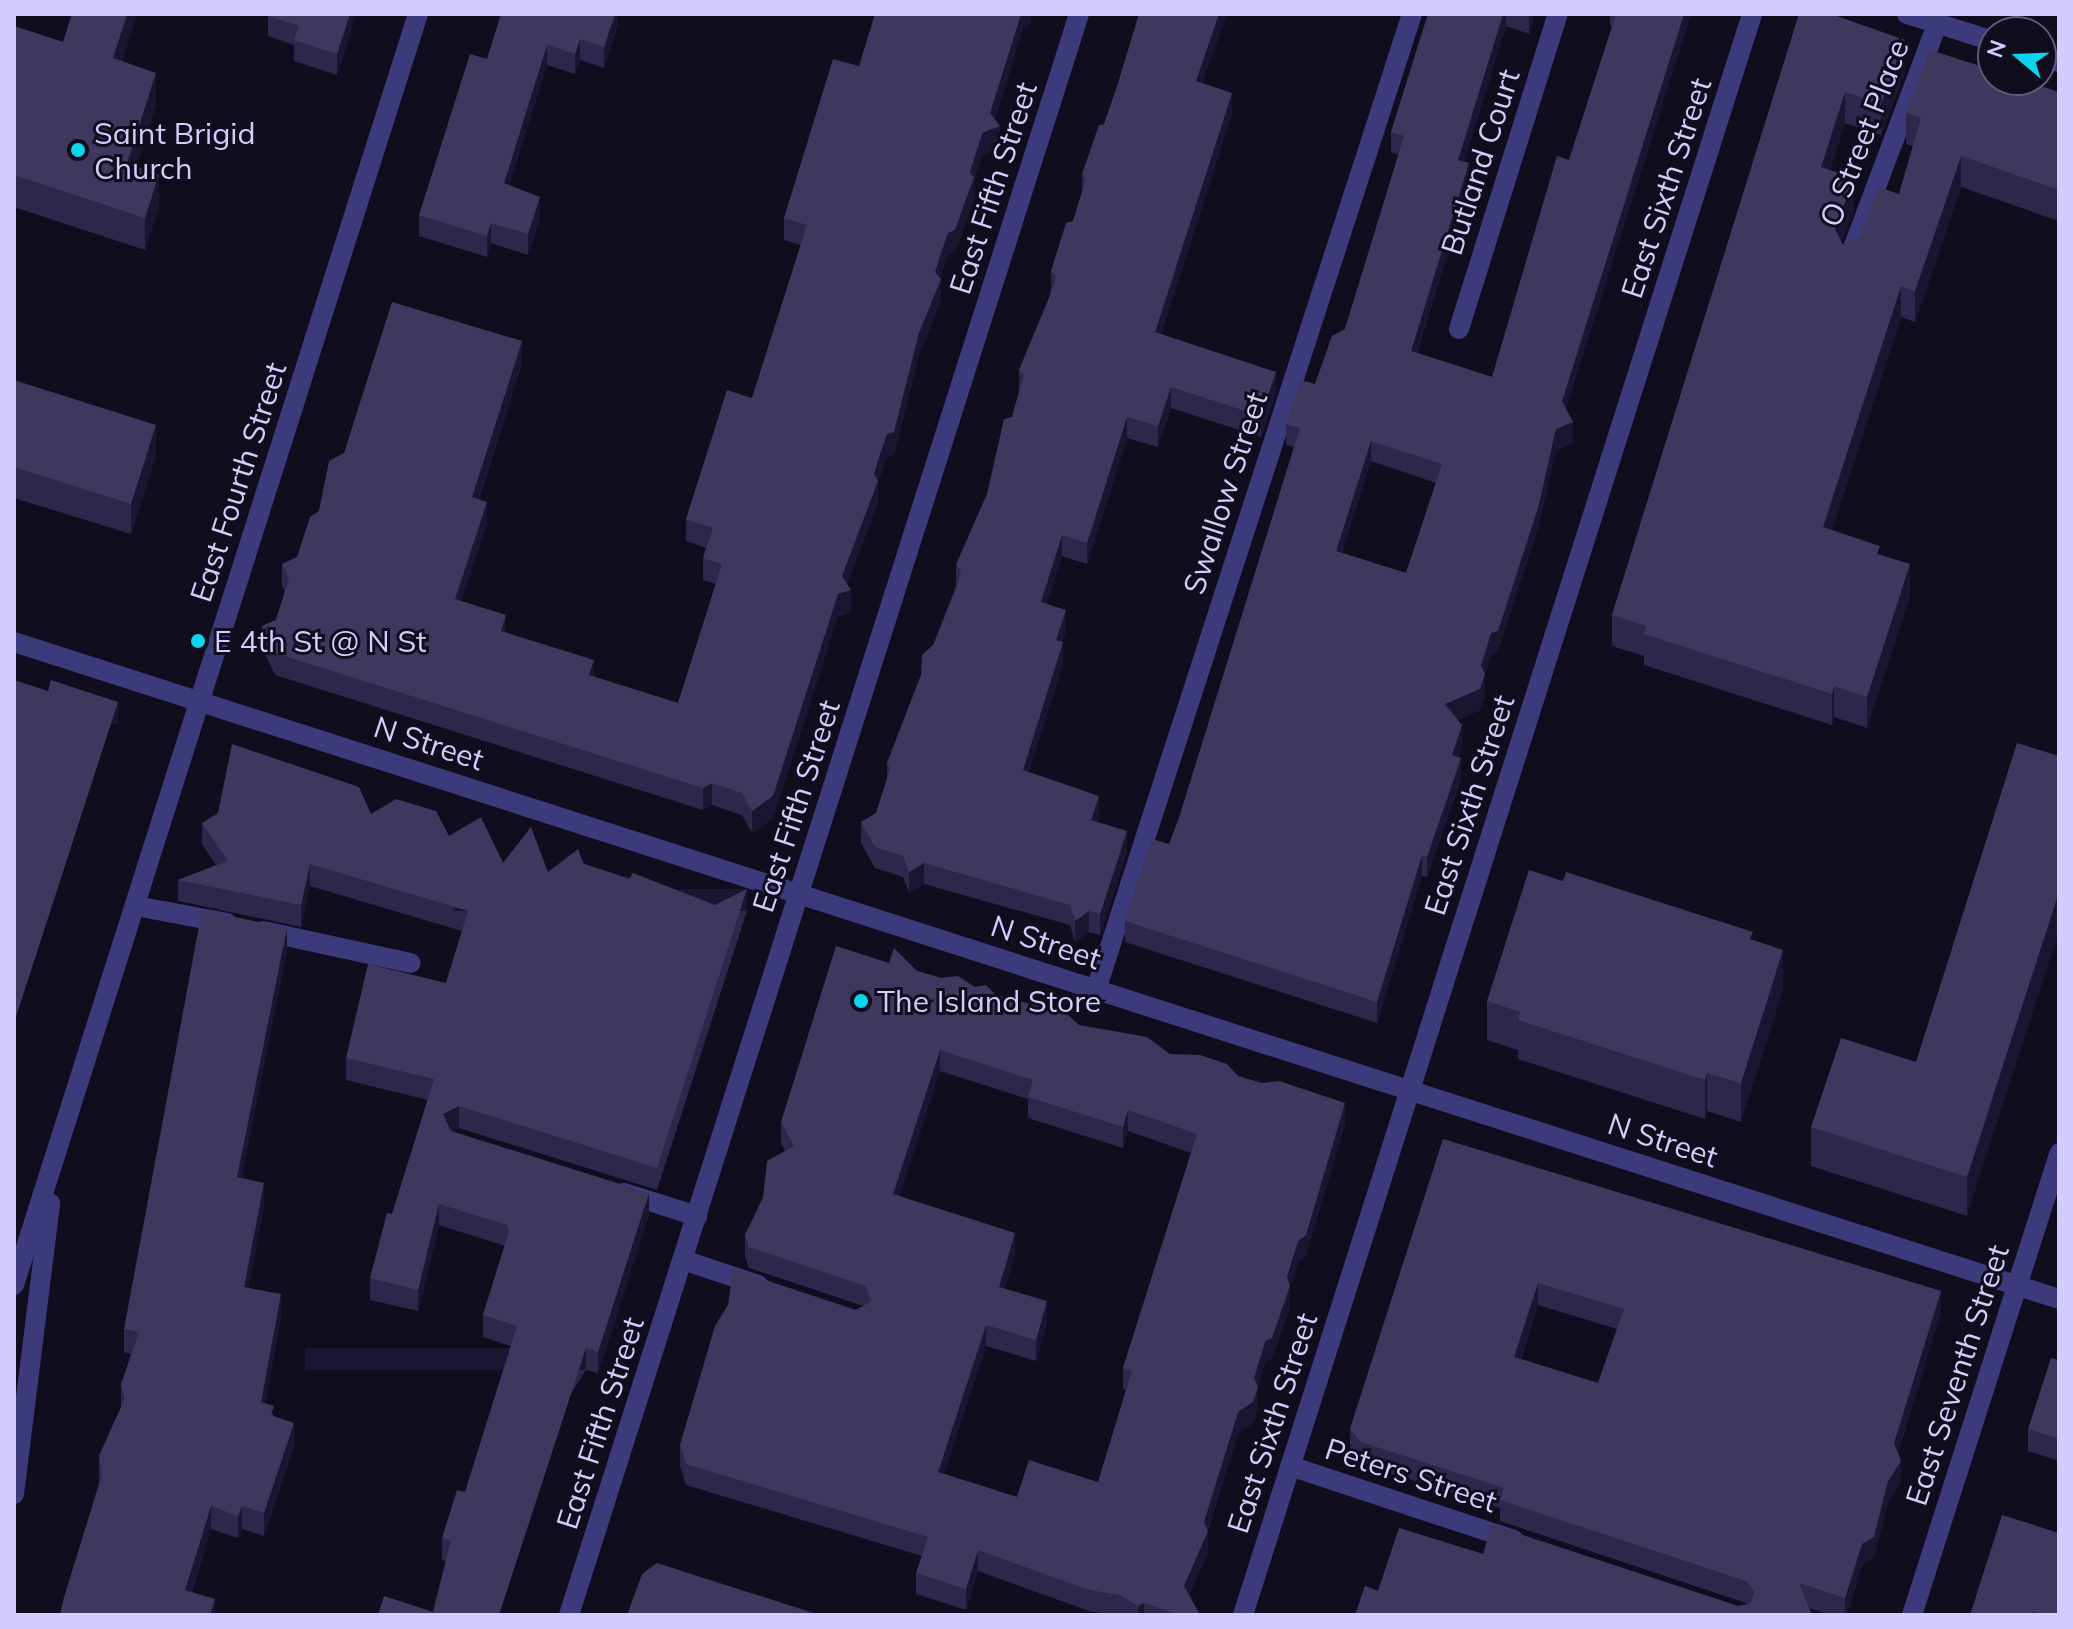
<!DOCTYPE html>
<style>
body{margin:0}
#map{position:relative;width:2073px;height:1629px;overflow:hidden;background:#100d1e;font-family:Mulish,sans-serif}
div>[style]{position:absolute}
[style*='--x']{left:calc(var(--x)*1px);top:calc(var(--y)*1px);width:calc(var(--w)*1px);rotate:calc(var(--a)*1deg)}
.service>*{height:20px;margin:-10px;padding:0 10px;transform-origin:10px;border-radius:10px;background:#3c3a7b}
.minor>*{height:20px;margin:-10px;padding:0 10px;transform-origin:10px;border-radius:10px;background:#3c3a7b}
.wall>*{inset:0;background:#2d274b}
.shaded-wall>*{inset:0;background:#1a1531;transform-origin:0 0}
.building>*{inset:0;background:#3f385e}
.dots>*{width:22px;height:22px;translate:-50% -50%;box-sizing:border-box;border:4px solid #100d1e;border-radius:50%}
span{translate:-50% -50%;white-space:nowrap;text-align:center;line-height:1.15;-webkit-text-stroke:6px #100d1e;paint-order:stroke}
.poi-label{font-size:30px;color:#d2cdfd}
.left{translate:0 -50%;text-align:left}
.street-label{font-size:30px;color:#d2cdfd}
.frame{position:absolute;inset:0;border:16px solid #d2cdfd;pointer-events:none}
.north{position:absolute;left:1977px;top:16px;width:80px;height:80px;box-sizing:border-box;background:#100d1e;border:2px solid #5e5a77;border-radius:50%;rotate:289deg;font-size:22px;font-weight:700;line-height:32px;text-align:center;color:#d2cdfd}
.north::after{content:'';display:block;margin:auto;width:28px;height:36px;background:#0bd5ea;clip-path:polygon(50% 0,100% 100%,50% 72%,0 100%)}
</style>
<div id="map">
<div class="service">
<i style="--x:1459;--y:329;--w:330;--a:-72.6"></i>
<i style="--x:136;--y:906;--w:93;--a:10.6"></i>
<i style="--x:263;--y:931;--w:151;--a:12.2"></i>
</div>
<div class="minor">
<i style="--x:1907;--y:14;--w:90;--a:17.4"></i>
<i style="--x:2041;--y:56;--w:19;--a:18"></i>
<i style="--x:1847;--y:264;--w:256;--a:-69.4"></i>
<i style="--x:14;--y:642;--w:2148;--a:17.81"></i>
<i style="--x:1096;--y:990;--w:1026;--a:-72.06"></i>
<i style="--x:624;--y:1193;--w:77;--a:17.5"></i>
<i style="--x:686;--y:1261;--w:76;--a:18.4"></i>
<i style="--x:14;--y:1285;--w:1334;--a:-72.37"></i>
<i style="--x:1290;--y:1466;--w:236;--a:18.3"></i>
<i style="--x:14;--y:1494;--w:293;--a:-82.9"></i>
<i style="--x:569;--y:1615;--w:1680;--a:-72.33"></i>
<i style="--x:1243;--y:1615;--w:1680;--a:-72.36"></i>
<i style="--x:1912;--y:1615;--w:485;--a:-72.3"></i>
</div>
<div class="wall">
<i style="clip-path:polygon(72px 14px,137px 14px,122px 61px,156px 105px,136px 166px,159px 206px,145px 250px,14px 207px,14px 26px,63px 42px)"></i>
<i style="clip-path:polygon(356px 14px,337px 75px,294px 61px,294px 45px,268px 36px,268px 16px)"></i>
<i style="clip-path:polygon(618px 14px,618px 25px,604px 68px,580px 60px,575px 74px,547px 65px,509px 185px,540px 218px,528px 255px,491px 243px,487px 257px,419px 236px,419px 215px,487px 59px)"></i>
<i style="clip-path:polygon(1031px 14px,1031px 22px,1023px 28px,995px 119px,1000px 148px,982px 155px,974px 181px,974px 199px,955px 252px,948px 255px,942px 272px,940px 278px,941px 301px,919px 355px,894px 454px,887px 456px,878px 482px,878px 503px,847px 584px,851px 612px,838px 616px,773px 818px,752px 833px,742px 815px,712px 805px,703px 810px,275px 675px,262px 648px,262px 626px,276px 620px,285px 592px,282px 586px,282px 564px,297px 557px,522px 363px,479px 499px,487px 523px,461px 601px,506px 632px,594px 677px,678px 703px,716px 584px,703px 580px,703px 558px,706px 548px,686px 541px,686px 519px,752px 398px,801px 245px,784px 240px,784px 218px,859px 66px)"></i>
<i style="clip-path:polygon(evenodd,1428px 14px,1535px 14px,1529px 34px,1506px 26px,1464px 162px,1469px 184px,1417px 353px,1492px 377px,1569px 160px,1613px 26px,1610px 25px,1610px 14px,1691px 14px,1566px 408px,1573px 443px,1556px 450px,1538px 528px,1498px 651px,1491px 654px,1485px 674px,1485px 695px,1480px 710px,1457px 720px,1462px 746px,1458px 757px,1461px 779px,1427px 877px,1422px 876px,1377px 1023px,1125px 942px,1125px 921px,1169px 844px,1179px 818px,1294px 447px,1286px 445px,1286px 424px,1315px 384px,1345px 329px,1399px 155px,1391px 152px,1391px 132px,1428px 14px,1371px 461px,1436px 483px,1406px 573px,1342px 553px,1371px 461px)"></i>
<i style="clip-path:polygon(1799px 14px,1905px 72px,1881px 135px,1845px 123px,1830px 170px,1854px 210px,1841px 242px,1843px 245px,1859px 238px,1899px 194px,1913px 146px,1906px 144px,1906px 113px,2059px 92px,2059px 221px,1961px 187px,1915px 322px,1901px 317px,1832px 530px,1880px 555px,1910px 596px,1867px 728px,1834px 717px,1832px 725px,1644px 665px,1644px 656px,1612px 646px,1612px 615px)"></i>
<i style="clip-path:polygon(1203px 84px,1232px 114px,1161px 334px,1276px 393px,1261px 437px,1171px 408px,1158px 447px,1127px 438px,1087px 564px,1062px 556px,1047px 604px,1066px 631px,1062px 642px,1063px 663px,1029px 772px,1099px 817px,1097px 822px,1127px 852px,1100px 935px,1089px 932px,1075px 942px,1070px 925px,924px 884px,909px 893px,903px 877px,875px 868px,861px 843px,861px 822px,876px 813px,887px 780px,887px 763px,956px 586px,956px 565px,987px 494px,1012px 417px,1019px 391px,1019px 370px,1049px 298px,1051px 291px,1051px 271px,1073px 221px,1082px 192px,1082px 174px)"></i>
<i style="clip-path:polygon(14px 380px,156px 455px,131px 534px,14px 498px)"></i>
<i style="clip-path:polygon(2059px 756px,1967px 1216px,1811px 1166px,1811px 1127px,1916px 1062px)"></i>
<i style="clip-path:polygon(371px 814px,449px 836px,503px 863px,548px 872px,584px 864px,715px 905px,747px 911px,657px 1190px,459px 1128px,452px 1131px,649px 1215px,598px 1373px,586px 1370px,433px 1612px,446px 1561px,442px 1560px,442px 1538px,465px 1492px,511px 1346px,483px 1337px,483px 1315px,505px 1246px,439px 1225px,418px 1311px,370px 1300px,370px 1278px,392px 1214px,428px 1100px,346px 1080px,346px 1058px,446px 983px,462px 931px,310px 886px,301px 927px,178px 901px,178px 880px,216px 865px,202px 844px,202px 823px)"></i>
<i style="clip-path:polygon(1753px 940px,1783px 989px,1741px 1122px,1707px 1111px,1705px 1119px,1518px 1059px,1518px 1050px,1487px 1040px,1487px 1001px)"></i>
<i style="clip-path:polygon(287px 951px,241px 1178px,264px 1206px,248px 1288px,281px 1317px,265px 1403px,294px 1446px,264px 1536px,242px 1529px,238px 1538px,211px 1529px,192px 1592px,215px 1615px,60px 1615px,99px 1483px,99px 1456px,121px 1408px,121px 1385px,131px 1354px,124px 1352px,124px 1329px)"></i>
<i style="clip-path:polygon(evenodd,889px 963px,975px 987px,1079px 1025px,1238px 1076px,1345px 1124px,1306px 1256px,1298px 1262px,1293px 1278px,1290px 1286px,1290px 1307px,1272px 1358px,1265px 1362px,1258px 1388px,1258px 1408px,1253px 1423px,1238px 1433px,1208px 1530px,1208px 1552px,1189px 1595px,1200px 1615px,1113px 1615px,1089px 1611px,978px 1571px,966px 1610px,916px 1594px,916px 1573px,922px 1556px,686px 1485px,680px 1466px,680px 1445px,856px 1310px,863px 1306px,749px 1268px,745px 1256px,745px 1235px,785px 1151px,781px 1143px,781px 1122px,889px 963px,940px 1071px,1028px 1099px,1028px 1118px,1123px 1148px,1128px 1131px,1191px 1153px,1123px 1368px,1123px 1389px,1126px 1390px,1098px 1482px,1017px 1497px,944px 1474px,986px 1346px,1036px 1361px,1047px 1322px,1005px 1288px,1015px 1254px,899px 1196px,940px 1071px)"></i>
<i style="clip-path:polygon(evenodd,1443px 1139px,1941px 1291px,1941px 1313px,1898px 1452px,1901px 1461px,1901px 1482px,1888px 1502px,1874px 1558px,1862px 1565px,1847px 1615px,1831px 1615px,1809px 1608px,1812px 1615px,1355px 1615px,1365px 1586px,1378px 1591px,1399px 1528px,1483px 1554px,1492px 1525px,1738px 1606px,1747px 1604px,1746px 1603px,1500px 1521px,1500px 1508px,1361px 1464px,1350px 1450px,1350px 1429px,1443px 1139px,1538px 1305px,1617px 1329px,1598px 1383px,1521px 1359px,1538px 1305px)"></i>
<i style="clip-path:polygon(2059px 1360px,2059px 1461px,2028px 1451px,2028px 1429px)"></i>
</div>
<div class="shaded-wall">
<i style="clip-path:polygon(127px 14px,137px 14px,113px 91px,113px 58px)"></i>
<i style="clip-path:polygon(350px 14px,356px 14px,337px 75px,337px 54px)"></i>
<i style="clip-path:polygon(615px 14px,618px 14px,618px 25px,604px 68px,604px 47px)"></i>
<i style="clip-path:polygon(1021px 14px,1031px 14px,1031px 22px,1023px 28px,992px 129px,1000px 126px,1000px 148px,982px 155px,974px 181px,974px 199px,955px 252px,948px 255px,936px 291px,941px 279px,941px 301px,919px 355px,894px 454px,887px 456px,878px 482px,878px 503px,844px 592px,851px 590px,851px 612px,838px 616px,773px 818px,752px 833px,752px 811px,842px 576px,942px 250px,990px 113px)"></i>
<i style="clip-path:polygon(1219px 14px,1227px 14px,1196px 102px,1196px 81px)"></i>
<i style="clip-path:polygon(1503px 14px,1506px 14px,1506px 26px,1458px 181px,1458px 160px)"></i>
<i style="clip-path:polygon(1529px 14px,1535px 14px,1529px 34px)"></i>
<i style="clip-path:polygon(1684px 14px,1691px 14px,1562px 421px,1562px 401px)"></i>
<i style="clip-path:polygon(580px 39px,580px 60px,575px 74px,575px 54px)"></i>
<i style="clip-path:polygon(1905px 40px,1905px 72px,1881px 135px,1881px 104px)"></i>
<i style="clip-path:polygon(547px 45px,547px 65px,504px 204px,504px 183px)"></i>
<i style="clip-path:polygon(156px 73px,156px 105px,127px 195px,127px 163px)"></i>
<i style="clip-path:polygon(1845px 92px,1845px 123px,1821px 199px,1821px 167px)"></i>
<i style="clip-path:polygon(1232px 93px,1232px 114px,1155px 353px,1155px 332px)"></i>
<i style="clip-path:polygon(1961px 156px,1961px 187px,1915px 322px,1915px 291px)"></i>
<i style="clip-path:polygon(1469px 163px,1469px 184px,1411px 371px,1411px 351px)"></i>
<i style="clip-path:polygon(159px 174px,159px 206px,145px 250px,145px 218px)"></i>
<i style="clip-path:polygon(1854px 178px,1854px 210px,1835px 260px,1835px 229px)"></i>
<i style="clip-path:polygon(540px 197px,540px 218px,528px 255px,528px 234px)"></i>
<i style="clip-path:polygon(491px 223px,491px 243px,487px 257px,487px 236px)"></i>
<i style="clip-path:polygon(1901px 286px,1901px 317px,1823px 559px,1823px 527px)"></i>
<i style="clip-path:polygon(522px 341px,522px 363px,472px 519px,472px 497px)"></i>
<i style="clip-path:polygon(1276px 372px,1276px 393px,1261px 437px,1261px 416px)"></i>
<i style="clip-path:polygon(1171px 387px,1171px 408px,1158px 447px,1158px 426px)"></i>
<i style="clip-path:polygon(1127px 417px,1127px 438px,1087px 564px,1087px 543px)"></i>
<i style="clip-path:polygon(1573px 422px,1573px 443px,1556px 450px,1538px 528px,1498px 651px,1491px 654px,1485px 674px,1485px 695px,1480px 710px,1445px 725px,1445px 704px,1481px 665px,1556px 429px)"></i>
<i style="clip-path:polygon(156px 425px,156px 455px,131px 534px,131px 504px)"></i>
<i style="clip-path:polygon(1371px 441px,1371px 461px,1336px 572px,1336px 551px)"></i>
<i style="clip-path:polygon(487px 502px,487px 523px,455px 621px,455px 599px)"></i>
<i style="clip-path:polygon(1062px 535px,1062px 556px,1041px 623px,1041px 602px)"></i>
<i style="clip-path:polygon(1910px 564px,1910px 596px,1867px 728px,1867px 697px)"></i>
<i style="clip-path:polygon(1066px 610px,1066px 631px,1056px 661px,1056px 640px)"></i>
<i style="clip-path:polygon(506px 615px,506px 637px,501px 631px)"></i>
<i style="clip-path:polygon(1063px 642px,1063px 663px,1023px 791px,1023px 770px)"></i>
<i style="clip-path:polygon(594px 660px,594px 682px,589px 675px)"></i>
<i style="clip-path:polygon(1834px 686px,1834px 717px,1832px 725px,1832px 694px)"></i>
<i style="left:118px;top:702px;width:22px;height:337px;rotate:90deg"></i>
<i style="clip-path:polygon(1462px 725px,1462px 746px,1452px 776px,1452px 755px)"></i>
<i style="clip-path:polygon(1461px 758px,1461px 779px,1427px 877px,1427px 857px)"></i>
<i style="clip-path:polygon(712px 783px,712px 805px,703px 810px,703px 788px)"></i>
<i style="clip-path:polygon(1099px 796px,1099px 817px,1091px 841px,1091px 820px)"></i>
<i style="clip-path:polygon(1127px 831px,1127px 852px,1100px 935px,1100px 914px)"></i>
<i style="clip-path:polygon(1422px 855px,1422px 876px,1377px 1023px,1377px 1002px)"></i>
<i style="clip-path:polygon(924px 863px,924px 884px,909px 893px,909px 872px)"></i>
<i style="clip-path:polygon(310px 864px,310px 886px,301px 927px,301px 905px)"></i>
<i style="left:747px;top:889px;width:22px;height:293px;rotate:90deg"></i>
<i style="clip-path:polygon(2059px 892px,2059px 931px,1967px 1216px,1967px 1177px)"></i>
<i style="clip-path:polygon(1089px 911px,1089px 932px,1075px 942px,1075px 921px)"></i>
<i style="clip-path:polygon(287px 928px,287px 951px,237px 1200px,237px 1177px)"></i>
<i style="clip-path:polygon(1783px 950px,1783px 989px,1741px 1122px,1741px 1083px)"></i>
<i style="clip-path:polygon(940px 1050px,940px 1071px,893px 1215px,893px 1194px)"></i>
<i style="clip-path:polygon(1707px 1073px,1707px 1111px,1705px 1119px,1705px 1080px)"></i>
<i style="clip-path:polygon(1345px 1103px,1345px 1124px,1306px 1256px,1298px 1262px,1293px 1278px,1290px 1286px,1290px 1307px,1272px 1358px,1265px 1362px,1258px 1388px,1258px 1408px,1253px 1423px,1238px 1433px,1205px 1538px,1208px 1531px,1208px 1552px,1184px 1607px,1184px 1586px,1238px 1412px,1254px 1378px,1298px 1241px)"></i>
<i style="clip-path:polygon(459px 1106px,459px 1128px,443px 1135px,443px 1114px)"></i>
<i style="clip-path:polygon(1128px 1110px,1128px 1131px,1123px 1148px,1123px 1127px)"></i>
<i style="clip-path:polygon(264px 1183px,264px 1206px,244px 1310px,244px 1287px)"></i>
<i style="clip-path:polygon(649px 1193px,649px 1215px,598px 1373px,598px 1352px)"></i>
<i style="clip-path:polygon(439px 1204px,439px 1225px,418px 1311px,418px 1290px)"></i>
<i style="clip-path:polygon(1015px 1233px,1015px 1254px,999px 1308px,999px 1287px)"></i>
<i style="clip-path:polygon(1538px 1283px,1538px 1305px,1514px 1378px,1514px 1357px)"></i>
<i style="clip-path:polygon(1941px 1291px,1941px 1313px,1894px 1464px,1894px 1443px)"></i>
<i style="clip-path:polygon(281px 1294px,281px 1317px,261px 1424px,261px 1402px)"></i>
<i style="clip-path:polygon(1047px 1301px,1047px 1322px,1036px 1361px,1036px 1340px)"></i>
<i style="clip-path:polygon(986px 1325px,986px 1346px,938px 1493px,938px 1472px)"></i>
<i style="left:586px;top:1348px;width:22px;height:281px;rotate:90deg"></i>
<i style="clip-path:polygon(294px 1423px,294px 1446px,264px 1536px,264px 1513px)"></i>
<i style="clip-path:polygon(1901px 1461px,1901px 1482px,1888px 1502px,1874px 1558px,1862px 1565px,1847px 1615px,1845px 1615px,1845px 1598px,1862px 1544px,1888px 1481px)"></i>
<i style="clip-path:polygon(211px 1506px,211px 1529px,185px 1613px,185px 1590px)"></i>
<i style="clip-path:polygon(242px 1506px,242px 1529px,238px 1538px,238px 1516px)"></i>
<i style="clip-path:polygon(978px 1550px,978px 1571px,966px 1610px,966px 1589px)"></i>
<i style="clip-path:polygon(215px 1599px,215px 1615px,210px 1615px)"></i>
<i style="clip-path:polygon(1144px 1603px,1144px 1615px,1138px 1615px,1138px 1606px)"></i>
</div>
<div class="building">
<i style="clip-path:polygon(72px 14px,127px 14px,113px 58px,156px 73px,127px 163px,159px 174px,145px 218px,14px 175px,14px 26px,63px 42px)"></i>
<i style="clip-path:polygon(269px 14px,350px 14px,337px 54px,294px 40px,299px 26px,268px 16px)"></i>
<i style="clip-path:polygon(501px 14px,615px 14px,604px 47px,580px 39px,575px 54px,547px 45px,504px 183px,540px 197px,528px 234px,491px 223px,487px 236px,419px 215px,470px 54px,487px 59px)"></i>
<i style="clip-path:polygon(875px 14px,1021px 14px,990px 113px,1000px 126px,982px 133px,970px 172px,974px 177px,955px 230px,948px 233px,942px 250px,935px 272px,941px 279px,919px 333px,894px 432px,887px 434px,880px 454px,874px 474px,878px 481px,842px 576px,851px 590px,838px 594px,773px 796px,752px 811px,742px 793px,712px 783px,703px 788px,275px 653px,262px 626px,276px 620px,289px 578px,282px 564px,297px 557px,310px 517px,319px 511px,329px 461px,344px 453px,392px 302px,522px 341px,472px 497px,487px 502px,455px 599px,506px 615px,501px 631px,594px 660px,589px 675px,678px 703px,722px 564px,703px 558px,713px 528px,686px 519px,727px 390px,752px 398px,807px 225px,784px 218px,833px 59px,859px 66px)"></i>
<i style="clip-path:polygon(1139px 14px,1219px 14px,1196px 81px,1232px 93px,1155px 332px,1276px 372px,1261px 416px,1171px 387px,1158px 426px,1127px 417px,1087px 543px,1062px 535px,1041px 602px,1066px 610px,1056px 640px,1063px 642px,1023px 770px,1099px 796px,1091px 820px,1127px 831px,1100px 914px,1089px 911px,1075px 921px,1070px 905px,924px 863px,909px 872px,903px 856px,875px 847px,861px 822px,876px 813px,890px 769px,887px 763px,921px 675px,922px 655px,934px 644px,955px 591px,961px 571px,956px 565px,987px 494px,1004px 419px,1012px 417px,1024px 375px,1019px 370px,1049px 298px,1056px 277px,1051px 271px,1066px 223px,1073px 221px,1086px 179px,1082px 174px,1099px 125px,1104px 124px,1118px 83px)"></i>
<i style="clip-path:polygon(evenodd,1428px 14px,1503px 14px,1458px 160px,1469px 163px,1411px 351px,1492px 377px,1557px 156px,1569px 160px,1616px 14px,1684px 14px,1562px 401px,1573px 422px,1556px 429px,1538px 508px,1498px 631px,1491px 633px,1481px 665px,1485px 674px,1480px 689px,1445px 704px,1462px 725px,1452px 755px,1461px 758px,1427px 857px,1422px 855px,1377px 1002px,1125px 921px,1152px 839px,1169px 844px,1179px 818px,1300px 428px,1286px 424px,1301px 380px,1315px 384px,1332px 336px,1345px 329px,1404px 136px,1391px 132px,1428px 14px,1371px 441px,1442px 464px,1406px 573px,1336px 551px,1371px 441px)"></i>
<i style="clip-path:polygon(1799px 14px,1831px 14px,1905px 40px,1881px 104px,1845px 92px,1821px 167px,1854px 178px,1835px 229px,1843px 245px,1859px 238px,1878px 187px,1899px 194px,1921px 118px,1906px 113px,1930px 50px,1993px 70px,1993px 80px,2023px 80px,2059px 92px,2059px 190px,1961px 156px,1915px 291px,1901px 286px,1823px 527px,1880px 546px,1877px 554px,1910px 564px,1867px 697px,1834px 686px,1832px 694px,1644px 634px,1646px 626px,1612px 615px)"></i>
<i style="clip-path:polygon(14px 380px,156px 425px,131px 504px,14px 467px)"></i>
<i style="clip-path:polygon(14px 680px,48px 691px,51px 680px,118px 702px,14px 1023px)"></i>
<i style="clip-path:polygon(2017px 743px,2059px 756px,2059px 892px,1967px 1177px,1811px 1127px,1841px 1038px,1916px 1062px)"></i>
<i style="clip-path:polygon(232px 744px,359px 787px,371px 814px,396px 799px,436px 811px,449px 836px,481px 817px,503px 863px,531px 827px,548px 872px,578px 849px,584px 864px,629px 879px,633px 873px,715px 905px,747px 889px,657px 1168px,459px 1106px,443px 1114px,451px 1131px,649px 1193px,598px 1352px,586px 1348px,499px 1615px,378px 1615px,384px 1596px,433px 1612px,451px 1540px,442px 1538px,457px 1490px,465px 1492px,517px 1326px,483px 1315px,509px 1231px,507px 1225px,439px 1204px,418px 1290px,370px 1278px,387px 1213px,392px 1214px,434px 1079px,346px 1058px,368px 964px,446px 983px,468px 911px,310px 864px,301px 905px,178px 880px,228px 861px,202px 823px,218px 813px)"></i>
<i style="clip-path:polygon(1529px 870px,1563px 881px,1566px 872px,1753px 932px,1750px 939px,1783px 950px,1741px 1083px,1707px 1073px,1705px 1080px,1518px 1020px,1520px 1012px,1487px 1001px)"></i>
<i style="clip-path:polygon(202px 910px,287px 928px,237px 1177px,264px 1183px,244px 1287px,281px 1294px,261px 1402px,274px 1406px,271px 1415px,294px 1423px,264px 1513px,242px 1506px,238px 1516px,211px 1506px,185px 1590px,215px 1599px,210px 1615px,60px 1615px,64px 1597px,102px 1475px,99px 1456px,125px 1398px,121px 1385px,139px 1332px,124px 1329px)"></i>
<i style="clip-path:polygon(evenodd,836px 946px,889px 963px,894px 948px,917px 971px,940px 978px,958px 976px,975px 987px,986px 985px,996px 995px,1066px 1013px,1079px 1025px,1147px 1037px,1170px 1054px,1200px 1055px,1227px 1064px,1238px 1076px,1262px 1083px,1279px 1081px,1345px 1103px,1306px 1235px,1298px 1241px,1293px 1257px,1287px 1277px,1290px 1286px,1272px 1338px,1265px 1341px,1254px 1378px,1258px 1387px,1253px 1402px,1238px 1412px,1204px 1522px,1208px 1531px,1184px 1586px,1200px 1615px,1180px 1615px,1144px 1603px,1138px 1606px,1120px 1595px,1089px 1590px,978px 1550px,966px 1589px,916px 1573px,928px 1537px,686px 1464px,680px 1445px,715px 1326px,728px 1305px,733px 1269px,856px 1310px,872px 1301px,865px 1286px,749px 1247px,745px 1235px,763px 1198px,767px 1161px,794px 1146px,781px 1122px,836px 946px,940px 1050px,1033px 1080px,1028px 1097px,1123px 1127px,1128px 1110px,1197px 1134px,1123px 1368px,1132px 1371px,1098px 1482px,1029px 1460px,1017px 1497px,938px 1472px,986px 1325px,1036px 1340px,1047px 1301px,999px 1287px,1015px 1233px,893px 1194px,940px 1050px)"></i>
<i style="clip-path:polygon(evenodd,1443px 1139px,1941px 1291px,1894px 1443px,1901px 1461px,1888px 1481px,1874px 1537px,1862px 1544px,1845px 1598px,1799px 1583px,1812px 1615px,1355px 1615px,1365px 1586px,1378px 1591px,1399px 1528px,1483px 1554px,1492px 1525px,1738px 1606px,1750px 1604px,1755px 1592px,1746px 1581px,1500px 1500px,1504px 1488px,1361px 1442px,1350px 1429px,1443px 1139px,1538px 1283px,1624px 1309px,1598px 1383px,1514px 1357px,1538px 1283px)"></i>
<i style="clip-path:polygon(2051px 1358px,2059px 1360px,2059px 1439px,2028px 1429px)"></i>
<i style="clip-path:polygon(2002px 1515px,2059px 1533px,2059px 1615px,2044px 1615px,2033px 1612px,2032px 1615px,1970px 1615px)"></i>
<i style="clip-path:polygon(657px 1563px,820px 1615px,627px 1615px,642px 1574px)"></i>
</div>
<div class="dots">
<i style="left:78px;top:150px;background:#0bd5ea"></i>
<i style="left:198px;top:641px;background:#0bd5ea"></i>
<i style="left:861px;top:1001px;background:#0bd5ea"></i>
</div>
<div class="poi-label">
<span class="left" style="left:94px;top:150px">Saint Brigid<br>Church</span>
<span class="left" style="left:214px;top:641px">E 4th St @ N St</span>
<span class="left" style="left:877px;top:1001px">The Island Store</span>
</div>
<div class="street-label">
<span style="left:1864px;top:133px;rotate:-69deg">O Street Place</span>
<span style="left:1480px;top:162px;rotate:-72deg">Butland Court</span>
<span style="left:993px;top:188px;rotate:-72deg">East Fifth Street</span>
<span style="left:1666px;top:188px;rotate:-72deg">East Sixth Street</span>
<span style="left:238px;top:482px;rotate:-72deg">East Fourth Street</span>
<span style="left:1225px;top:493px;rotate:-72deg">Swallow Street</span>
<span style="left:429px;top:743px;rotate:18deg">N Street</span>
<span style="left:1469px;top:805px;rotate:-72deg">East Sixth Street</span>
<span style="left:796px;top:806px;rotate:-72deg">East Fifth Street</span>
<span style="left:1046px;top:942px;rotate:18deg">N Street</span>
<span style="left:1663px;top:1140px;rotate:18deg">N Street</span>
<span style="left:1957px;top:1375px;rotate:-72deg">East Seventh Street</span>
<span style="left:600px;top:1423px;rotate:-72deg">East Fifth Street</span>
<span style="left:1272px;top:1423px;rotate:-72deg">East Sixth Street</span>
<span style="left:1411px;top:1475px;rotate:18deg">Peters Street</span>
</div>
<div class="frame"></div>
<div class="north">N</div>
</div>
